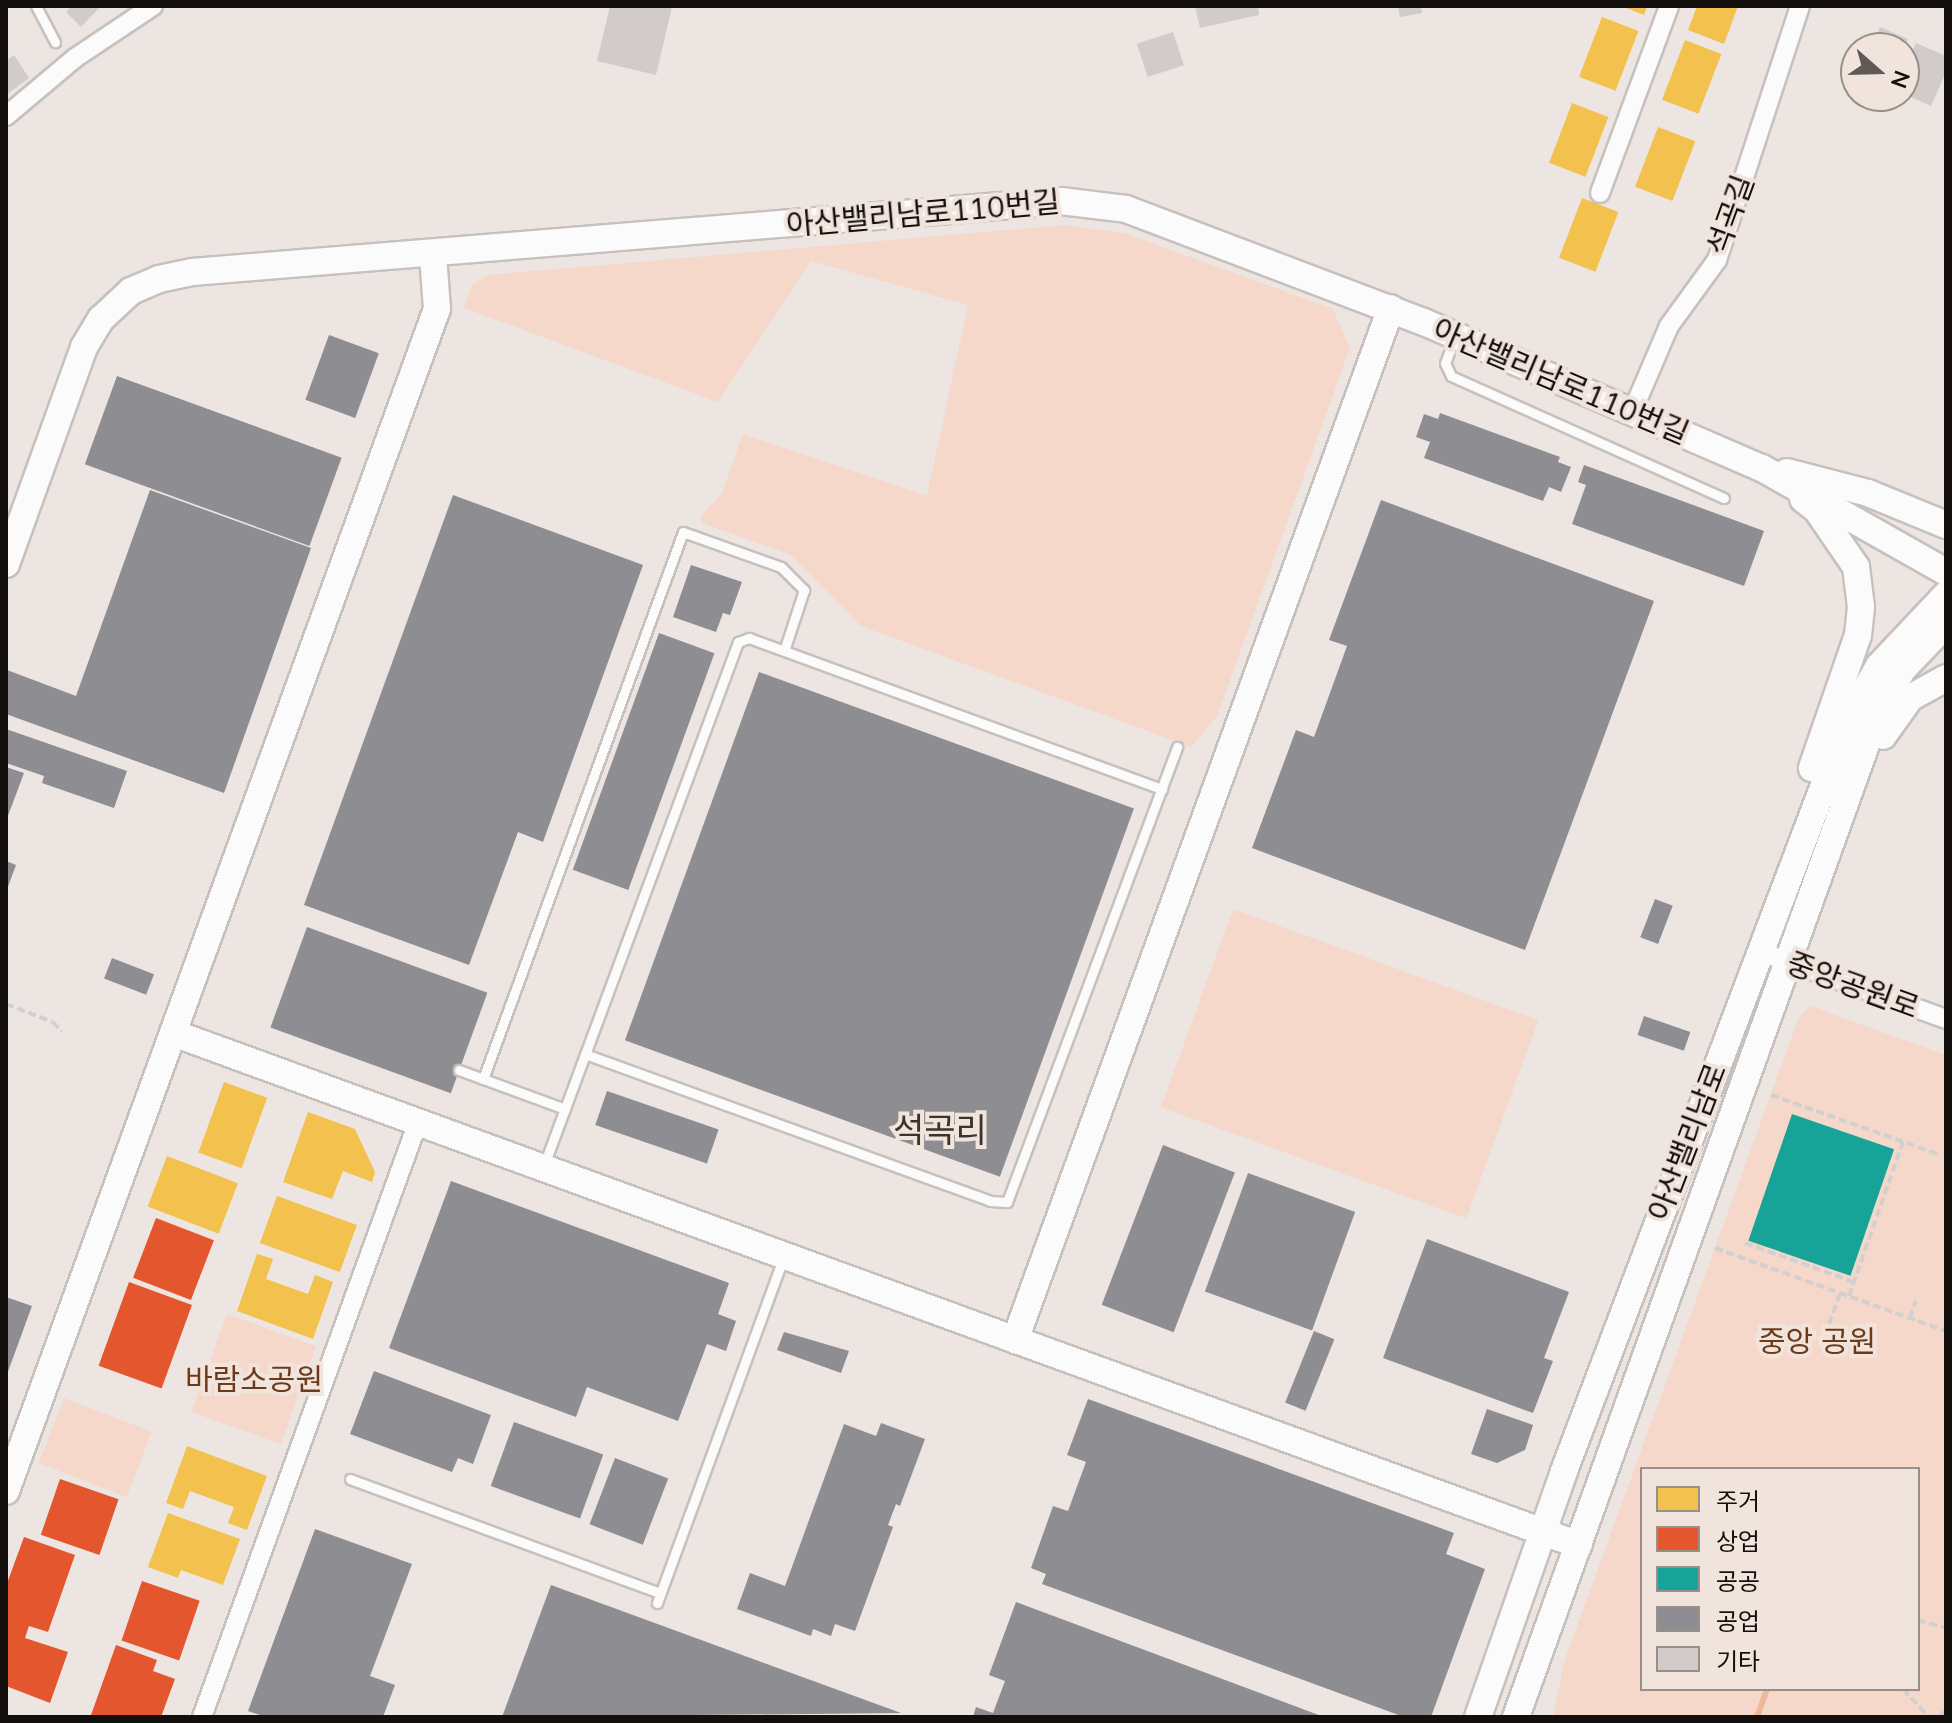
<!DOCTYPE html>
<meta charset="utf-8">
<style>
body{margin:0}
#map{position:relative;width:1952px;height:1723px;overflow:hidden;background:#ece5e2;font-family:Mulish,"Noto Sans KR",sans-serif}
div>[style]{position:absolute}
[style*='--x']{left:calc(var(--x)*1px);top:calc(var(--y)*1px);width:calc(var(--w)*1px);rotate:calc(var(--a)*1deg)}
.green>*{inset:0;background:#f5d8c9;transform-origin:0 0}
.homes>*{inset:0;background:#f2c14e;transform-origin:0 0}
.shops>*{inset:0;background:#e4572e;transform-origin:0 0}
.public>*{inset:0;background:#17a398;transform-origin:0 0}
.industry>*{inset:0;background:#8d8d92;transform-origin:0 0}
.stream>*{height:6px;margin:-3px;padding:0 3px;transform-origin:3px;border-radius:3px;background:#f0b899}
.building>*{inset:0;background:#d1ccc9;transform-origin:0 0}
.path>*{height:4px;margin-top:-2px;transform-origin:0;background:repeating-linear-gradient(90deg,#d2d0cf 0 8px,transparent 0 12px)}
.roads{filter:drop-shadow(2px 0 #c7c1be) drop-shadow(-2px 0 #c7c1be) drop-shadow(0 2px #c7c1be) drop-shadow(0 -2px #c7c1be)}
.lane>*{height:9px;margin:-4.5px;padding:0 4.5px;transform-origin:4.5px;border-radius:4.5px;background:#fcfbfb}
.street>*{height:18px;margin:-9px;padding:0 9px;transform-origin:9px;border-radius:9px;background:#fcfbfb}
.secondary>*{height:26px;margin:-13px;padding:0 13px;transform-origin:13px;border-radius:13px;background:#fcfbfb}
span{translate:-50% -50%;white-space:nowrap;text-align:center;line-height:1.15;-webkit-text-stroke:8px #f1e4dd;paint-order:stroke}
.street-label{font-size:30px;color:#130f0c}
.park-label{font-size:30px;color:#6d3b1c}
.quarter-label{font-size:34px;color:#3c332d}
.frame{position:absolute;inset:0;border:8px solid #130f0c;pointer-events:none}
.legend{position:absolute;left:1640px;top:1467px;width:280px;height:224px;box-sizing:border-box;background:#f1e4dd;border:2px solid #988f89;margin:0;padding:10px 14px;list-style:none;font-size:24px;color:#130f0c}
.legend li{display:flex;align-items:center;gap:16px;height:40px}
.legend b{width:40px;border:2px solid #988f89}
.north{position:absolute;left:1840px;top:32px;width:80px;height:80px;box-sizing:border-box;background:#f1e4dd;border:2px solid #988f89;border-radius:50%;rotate:110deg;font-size:22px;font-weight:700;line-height:32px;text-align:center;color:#130f0c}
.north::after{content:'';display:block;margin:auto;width:28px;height:36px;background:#5f5a57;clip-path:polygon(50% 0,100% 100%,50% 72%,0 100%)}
</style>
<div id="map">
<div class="green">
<i style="clip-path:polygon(1064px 225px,1124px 233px,1333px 309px,1350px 348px,1217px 716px,1191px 747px,861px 626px,791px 555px,703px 523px,700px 517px,721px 495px,743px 434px,927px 496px,968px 305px,811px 261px,718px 402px,464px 308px,472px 285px,488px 275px)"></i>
<i style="left:1233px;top:909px;width:325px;height:211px;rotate:20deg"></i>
<i style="clip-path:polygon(evenodd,1810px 1006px,1946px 1055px,1946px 1717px,1553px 1717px,1564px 1662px,1799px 1017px,1810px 1006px,1642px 1469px,1918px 1469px,1918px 1689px,1642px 1689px,1642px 1469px)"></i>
<i style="left:227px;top:1314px;width:95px;height:104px;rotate:20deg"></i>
<i style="left:64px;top:1398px;width:94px;height:70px;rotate:21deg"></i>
</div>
<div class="homes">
<i style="clip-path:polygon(1621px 6px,1647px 6px,1644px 15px)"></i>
<i style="clip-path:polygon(1697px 6px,1738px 6px,1724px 44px,1688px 30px)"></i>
<i style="left:1602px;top:17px;width:39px;height:64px;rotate:21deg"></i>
<i style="left:1685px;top:40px;width:39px;height:64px;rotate:21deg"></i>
<i style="left:1572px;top:103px;width:39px;height:64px;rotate:21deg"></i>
<i style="left:1658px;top:127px;width:40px;height:64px;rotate:21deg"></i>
<i style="left:1582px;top:198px;width:39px;height:64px;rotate:21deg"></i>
<i style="left:224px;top:1082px;width:46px;height:75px;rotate:20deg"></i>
<i style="clip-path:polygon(308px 1112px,355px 1129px,375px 1172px,372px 1182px,343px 1171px,332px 1199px,283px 1182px)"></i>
<i style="left:167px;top:1156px;width:76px;height:54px;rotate:21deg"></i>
<i style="left:277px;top:1196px;width:85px;height:50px;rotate:20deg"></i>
<i style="clip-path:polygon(257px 1254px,273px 1259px,266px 1279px,308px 1294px,315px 1275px,333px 1282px,313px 1339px,237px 1311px)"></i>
<i style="clip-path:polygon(187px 1446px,267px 1476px,247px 1530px,228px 1523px,234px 1507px,190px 1491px,183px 1509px,166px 1503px)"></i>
<i style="clip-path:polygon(168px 1513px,240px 1539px,223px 1585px,181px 1570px,178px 1578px,148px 1567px)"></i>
</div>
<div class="shops">
<i style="left:156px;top:1218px;width:62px;height:64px;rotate:21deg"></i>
<i style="left:129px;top:1282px;width:67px;height:89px;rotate:20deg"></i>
<i style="left:60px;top:1479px;width:62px;height:59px;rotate:19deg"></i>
<i style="clip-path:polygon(24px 1537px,75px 1555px,48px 1632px,29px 1626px,25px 1638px,68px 1652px,50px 1703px,6px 1686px,6px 1586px)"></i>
<i style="left:142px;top:1581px;width:61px;height:63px;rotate:19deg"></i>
<i style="clip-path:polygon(116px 1645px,157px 1660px,153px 1671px,175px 1679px,161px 1717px,91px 1715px)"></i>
</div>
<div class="public">
<i style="left:1792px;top:1114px;width:108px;height:134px;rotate:19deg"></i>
</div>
<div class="industry">
<i style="left:329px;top:335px;width:53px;height:69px;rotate:20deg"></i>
<i style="left:117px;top:376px;width:239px;height:94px;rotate:20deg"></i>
<i style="clip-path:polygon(1440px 413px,1560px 457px,1558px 462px,1571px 467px,1561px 492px,1549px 487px,1543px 501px,1424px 458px,1430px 442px,1416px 437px,1424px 414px,1438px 419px)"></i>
<i style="clip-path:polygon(1584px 465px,1764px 531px,1744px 586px,1572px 524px,1586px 485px,1578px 482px)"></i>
<i style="clip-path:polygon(150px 490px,311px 548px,224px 793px,6px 714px,7px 670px,76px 696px)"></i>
<i style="clip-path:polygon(453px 495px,643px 565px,543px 842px,518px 832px,469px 965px,304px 905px)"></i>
<i style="clip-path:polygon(1381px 500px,1654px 601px,1525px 950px,1252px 848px,1296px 730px,1314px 737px,1347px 646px,1329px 640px)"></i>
<i style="clip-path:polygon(691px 565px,742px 582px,730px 615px,723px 613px,716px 632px,673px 617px)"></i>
<i style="left:659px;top:633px;width:59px;height:252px;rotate:20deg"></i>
<i style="left:759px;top:672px;width:399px;height:392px;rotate:20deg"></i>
<i style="clip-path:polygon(6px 729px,127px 771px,114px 808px,42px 783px,44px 776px,6px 763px)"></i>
<i style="clip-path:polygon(6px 767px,24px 773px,6px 821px)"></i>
<i style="clip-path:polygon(6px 861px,16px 865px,6px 892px)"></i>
<i style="left:1655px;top:899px;width:19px;height:41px;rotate:21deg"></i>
<i style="left:307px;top:927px;width:192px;height:107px;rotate:20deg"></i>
<i style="left:112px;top:958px;width:45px;height:22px;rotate:21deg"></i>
<i style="left:1644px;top:1016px;width:49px;height:20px;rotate:19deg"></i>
<i style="left:607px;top:1091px;width:118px;height:36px;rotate:19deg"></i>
<i style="left:1163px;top:1145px;width:77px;height:171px;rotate:21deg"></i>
<i style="left:1248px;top:1173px;width:114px;height:126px;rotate:20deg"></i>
<i style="clip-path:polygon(451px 1181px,729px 1283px,718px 1314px,736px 1321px,726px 1351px,707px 1344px,678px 1421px,587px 1387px,576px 1417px,389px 1348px)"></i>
<i style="clip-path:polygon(1427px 1239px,1569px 1292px,1544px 1358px,1553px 1361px,1533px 1413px,1383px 1358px)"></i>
<i style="clip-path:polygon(6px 1297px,32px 1306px,6px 1377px)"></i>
<i style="left:1314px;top:1331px;width:22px;height:77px;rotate:22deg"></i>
<i style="clip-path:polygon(784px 1332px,849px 1351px,841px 1373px,777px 1350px)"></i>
<i style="clip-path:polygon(374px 1371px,491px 1415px,473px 1464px,458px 1458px,452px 1472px,350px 1434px)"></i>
<i style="clip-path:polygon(1088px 1399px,1454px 1533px,1446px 1554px,1485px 1569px,1431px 1717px,1404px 1717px,1042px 1584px,1046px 1574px,1031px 1568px,1053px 1506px,1068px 1511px,1086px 1462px,1067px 1455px)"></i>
<i style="clip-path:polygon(1487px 1409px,1533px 1425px,1525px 1450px,1497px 1463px,1471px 1454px)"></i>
<i style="left:514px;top:1422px;width:95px;height:68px;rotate:20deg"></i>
<i style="clip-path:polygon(881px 1423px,925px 1439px,900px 1506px,896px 1504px,888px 1525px,893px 1527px,855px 1631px,835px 1624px,831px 1636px,813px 1629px,811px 1636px,737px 1609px,750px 1573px,785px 1586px,844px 1424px,876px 1436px)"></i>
<i style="left:615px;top:1458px;width:57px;height:71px;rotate:21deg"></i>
<i style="clip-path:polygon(315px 1529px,412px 1564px,370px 1676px,395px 1685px,383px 1717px,266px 1717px,248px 1711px)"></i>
<i style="clip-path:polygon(551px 1585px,901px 1713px,502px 1717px)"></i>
<i style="clip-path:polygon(1016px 1602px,1324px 1717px,973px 1717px,976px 1707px,993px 1713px,1005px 1681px,989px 1675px)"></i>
</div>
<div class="stream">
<i style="--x:1757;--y:1717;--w:30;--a:-70"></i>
</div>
<div class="building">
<i style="clip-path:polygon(72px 6px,101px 6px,81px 27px,66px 12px)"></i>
<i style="clip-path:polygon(610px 6px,672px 7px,656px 75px,597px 61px)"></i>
<i style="clip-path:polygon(1195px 6px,1258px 6px,1259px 15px,1200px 28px)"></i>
<i style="clip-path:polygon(1398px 6px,1421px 6px,1422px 13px,1400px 17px)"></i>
<i style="clip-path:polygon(1880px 27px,1908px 39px,1904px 48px,1871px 48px)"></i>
<i style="left:1173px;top:32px;width:35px;height:38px;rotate:72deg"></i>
<i style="clip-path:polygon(1916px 43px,1946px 56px,1946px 72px,1931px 106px,1904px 94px,1904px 70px)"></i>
<i style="clip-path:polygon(14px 55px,29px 78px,6px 95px,6px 61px)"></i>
</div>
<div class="path">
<i style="--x:6;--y:1004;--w:50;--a:21"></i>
<i style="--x:53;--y:1022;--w:13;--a:48"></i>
<i style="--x:1771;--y:1095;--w:179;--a:19.5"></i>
<i style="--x:1745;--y:1243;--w:116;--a:19.7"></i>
<i style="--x:1715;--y:1248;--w:245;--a:19.8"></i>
<i style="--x:1849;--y:1296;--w:163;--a:-70.7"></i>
<i style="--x:1910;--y:1318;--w:18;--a:-71"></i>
<i style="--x:1829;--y:1324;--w:33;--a:-70"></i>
<i style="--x:1918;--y:1620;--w:29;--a:16"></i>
<i style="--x:1903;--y:1689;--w:38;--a:47"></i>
<i style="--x:1939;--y:1717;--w:9;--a:-41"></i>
</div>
<div class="roads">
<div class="lane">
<i style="--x:36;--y:6;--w:41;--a:62.2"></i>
<i style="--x:1450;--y:350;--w:14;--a:111"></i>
<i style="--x:1445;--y:363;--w:14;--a:65"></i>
<i style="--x:1451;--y:376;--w:299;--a:24.1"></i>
<i style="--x:585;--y:1054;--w:431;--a:19.9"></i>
<i style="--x:990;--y:1201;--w:17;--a:3"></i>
<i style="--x:1007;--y:1202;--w:486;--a:-69.5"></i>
<i style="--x:459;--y:1070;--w:113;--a:20.2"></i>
<i style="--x:483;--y:1079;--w:582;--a:-69.92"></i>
<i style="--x:683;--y:532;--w:104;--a:19.7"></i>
<i style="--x:781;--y:567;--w:33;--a:45"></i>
<i style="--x:804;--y:590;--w:64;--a:108.2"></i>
<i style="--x:544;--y:1165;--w:558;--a:-69.65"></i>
<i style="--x:738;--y:642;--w:12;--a:-20"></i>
<i style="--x:749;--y:638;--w:440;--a:20.1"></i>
<i style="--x:350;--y:1479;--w:330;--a:20.2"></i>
<i style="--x:657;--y:1603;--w:367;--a:-69.9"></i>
</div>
<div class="street">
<i style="--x:6;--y:116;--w:90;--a:-40"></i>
<i style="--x:75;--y:58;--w:94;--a:-33.7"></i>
<i style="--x:1600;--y:193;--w:199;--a:-69.7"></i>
<i style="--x:1633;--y:410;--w:91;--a:-66.8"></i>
<i style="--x:1669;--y:326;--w:82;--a:-54"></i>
<i style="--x:1717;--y:260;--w:267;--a:-71.9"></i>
<i style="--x:1759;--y:951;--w:199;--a:20"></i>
<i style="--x:202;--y:1717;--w:633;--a:-70.05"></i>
</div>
<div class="secondary">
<i style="--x:1787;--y:472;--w:84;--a:14.5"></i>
<i style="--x:1868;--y:493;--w:84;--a:22.3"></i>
<i style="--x:1803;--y:499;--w:18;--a:38"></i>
<i style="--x:1817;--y:510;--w:69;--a:55.6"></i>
<i style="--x:1856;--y:567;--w:40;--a:82.9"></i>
<i style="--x:1861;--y:607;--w:28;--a:96"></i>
<i style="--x:1858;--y:635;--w:141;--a:109.1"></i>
<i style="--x:6;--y:564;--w:231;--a:-70.2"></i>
<i style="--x:84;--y:347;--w:33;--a:-59"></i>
<i style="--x:101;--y:319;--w:41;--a:-43"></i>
<i style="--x:131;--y:291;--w:30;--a:-23"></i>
<i style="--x:159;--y:279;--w:34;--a:-12"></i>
<i style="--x:192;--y:272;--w:872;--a:-4.67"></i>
<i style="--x:1061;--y:201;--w:65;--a:7"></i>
<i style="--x:1126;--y:209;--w:319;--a:20.8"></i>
<i style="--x:1424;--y:322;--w:368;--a:23.4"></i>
<i style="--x:1762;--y:468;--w:211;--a:29.5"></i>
<i style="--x:1883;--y:736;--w:47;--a:-54.6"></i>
<i style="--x:1910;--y:698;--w:41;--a:-29.1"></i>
<i style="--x:173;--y:1033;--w:1496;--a:20.01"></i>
<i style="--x:1015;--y:1340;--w:1098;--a:-69.98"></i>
<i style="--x:6;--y:1491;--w:1258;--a:-69.97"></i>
<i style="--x:437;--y:309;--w:55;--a:-94.2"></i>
<i style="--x:1478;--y:1717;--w:261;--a:-70.7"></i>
<i style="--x:1564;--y:1471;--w:804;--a:-69.24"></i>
<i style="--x:1849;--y:719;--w:61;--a:-60.5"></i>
<i style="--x:1879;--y:666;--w:98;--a:-46.7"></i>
<i style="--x:1516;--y:1717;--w:1048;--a:-70.2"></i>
<i style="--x:1871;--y:731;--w:68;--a:-63.1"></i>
<i style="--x:1902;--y:670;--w:64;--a:-46.3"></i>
</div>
</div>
<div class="street-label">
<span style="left:923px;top:213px;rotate:-5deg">아산밸리남로110번길</span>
<span style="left:1730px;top:215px;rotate:-70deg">석곡길</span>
<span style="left:1561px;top:381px;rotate:23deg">아산밸리남로110번길</span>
<span style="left:1853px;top:985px;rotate:20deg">중앙공원로</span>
<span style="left:1687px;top:1142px;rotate:-69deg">아산밸리남로</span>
</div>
<div class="park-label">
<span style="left:1817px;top:1341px">중앙 공원</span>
<span style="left:254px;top:1379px">바람소공원</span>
</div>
<div class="quarter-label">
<span style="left:940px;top:1130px">석곡리</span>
</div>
<div class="frame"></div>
<ul class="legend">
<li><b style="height:22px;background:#f2c14e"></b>주거</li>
<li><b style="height:22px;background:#e4572e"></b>상업</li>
<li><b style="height:22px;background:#17a398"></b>공공</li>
<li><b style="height:22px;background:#8d8d92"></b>공업</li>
<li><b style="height:22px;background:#d1ccc9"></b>기타</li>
</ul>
<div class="north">N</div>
</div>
